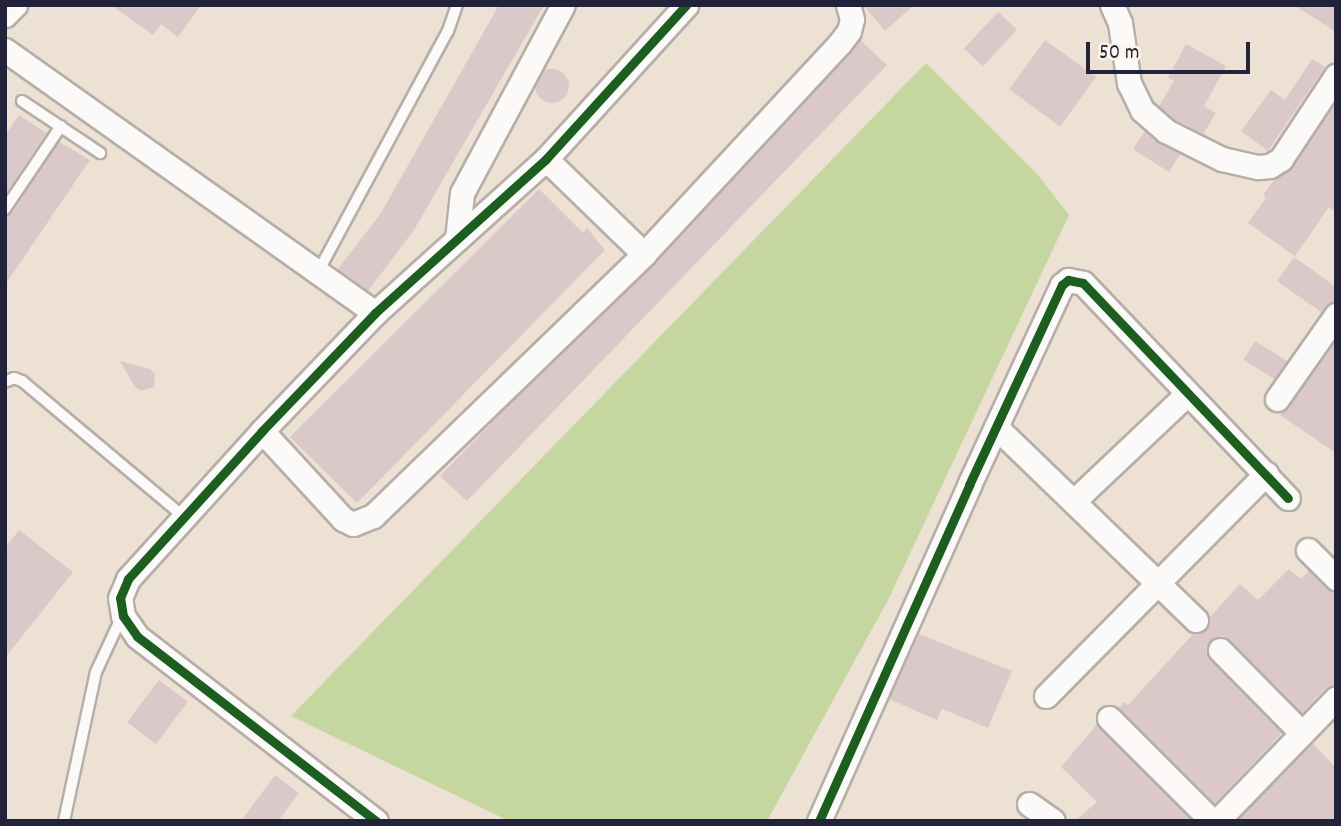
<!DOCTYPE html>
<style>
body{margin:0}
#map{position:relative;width:1341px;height:826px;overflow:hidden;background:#ece1d2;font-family:Dekko,sans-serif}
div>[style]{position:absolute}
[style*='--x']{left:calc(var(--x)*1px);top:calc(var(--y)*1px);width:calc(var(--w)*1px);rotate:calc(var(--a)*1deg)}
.green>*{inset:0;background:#c5d6a0}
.building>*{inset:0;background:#dbc9c9;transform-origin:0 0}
.round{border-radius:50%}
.roads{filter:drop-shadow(2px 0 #b6aea8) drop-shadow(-2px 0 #b6aea8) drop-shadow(0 2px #b6aea8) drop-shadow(0 -2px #b6aea8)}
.lane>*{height:10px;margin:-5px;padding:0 5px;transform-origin:5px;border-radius:5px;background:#fcfaf8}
.street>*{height:23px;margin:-11.5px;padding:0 11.5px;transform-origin:11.5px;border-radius:11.5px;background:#fcfaf8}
.cycleway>*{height:9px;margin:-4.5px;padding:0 4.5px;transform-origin:4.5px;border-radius:4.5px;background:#1b5e20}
span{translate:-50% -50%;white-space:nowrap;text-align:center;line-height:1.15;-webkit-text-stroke:6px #fcf5e5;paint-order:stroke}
.frame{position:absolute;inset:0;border:7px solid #22223b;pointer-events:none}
.scale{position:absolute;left:1086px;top:42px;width:164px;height:32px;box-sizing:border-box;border:4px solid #22223b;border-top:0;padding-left:9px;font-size:21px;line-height:24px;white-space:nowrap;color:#22223b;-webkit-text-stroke:5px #fcf5e5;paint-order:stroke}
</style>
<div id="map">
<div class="green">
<i style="clip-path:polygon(926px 63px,1038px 175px,1069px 215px,889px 598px,767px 821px,509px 821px,291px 716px)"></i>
</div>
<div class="building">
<i style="clip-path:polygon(111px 5px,201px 5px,178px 37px,161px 24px,153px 35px)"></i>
<i style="clip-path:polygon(499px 5px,544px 5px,414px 230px,368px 291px,338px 269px,381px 213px)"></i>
<i style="clip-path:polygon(863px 5px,914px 5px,885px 31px)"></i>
<i style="clip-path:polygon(1294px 5px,1336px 5px,1336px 32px)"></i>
<i style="left:998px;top:12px;width:26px;height:50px;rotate:43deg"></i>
<i style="clip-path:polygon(860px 40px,887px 65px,467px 501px,440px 476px,516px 398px,654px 264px)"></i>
<i style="left:1045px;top:40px;width:63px;height:61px;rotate:36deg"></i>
<i style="clip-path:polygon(1186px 44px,1226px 66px,1204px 106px,1216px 113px,1203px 134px,1174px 119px,1159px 106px,1174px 81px,1168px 78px)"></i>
<i style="clip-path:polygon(1312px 59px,1325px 67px,1268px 151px,1241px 131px,1271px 90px,1285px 100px)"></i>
<i class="round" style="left:535px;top:69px;width:34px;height:34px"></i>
<i style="clip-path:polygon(1336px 102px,1336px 212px,1329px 207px,1295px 256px,1248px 223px,1266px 198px,1263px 195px,1275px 179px,1293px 167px)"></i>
<i style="clip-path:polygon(19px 115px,46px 133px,5px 195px,5px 135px)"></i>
<i style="clip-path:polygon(1145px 131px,1159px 143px,1180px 154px,1169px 172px,1133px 149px)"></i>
<i style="clip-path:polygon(59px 142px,90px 160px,5px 285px,5px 217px,12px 213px)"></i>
<i style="clip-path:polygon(539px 189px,583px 233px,587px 228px,605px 250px,357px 503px,290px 437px)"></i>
<i style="clip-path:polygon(1294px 257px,1336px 287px,1336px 301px,1330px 303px,1321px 312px,1277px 281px)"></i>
<i style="clip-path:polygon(1336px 340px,1336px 453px,1280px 415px)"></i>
<i style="left:1255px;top:341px;width:38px;height:22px;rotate:32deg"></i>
<i style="clip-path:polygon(120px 361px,150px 369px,155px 374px,154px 387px,141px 391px,135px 387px)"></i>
<i style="clip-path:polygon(19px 530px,73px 572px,5px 658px,5px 548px)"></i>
<i style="clip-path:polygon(1289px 569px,1301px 579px,1309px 571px,1326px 588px,1336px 592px,1336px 684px,1326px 688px,1302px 713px,1230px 640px,1223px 636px,1211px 640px,1206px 647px,1210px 659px,1282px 733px,1214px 804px,1119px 708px,1124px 702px,1128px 705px,1193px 634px,1206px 629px,1210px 617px,1240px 584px,1258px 600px)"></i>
<i style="clip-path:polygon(919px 634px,1012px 671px,988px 728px,942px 709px,937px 720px,889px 699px)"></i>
<i style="left:159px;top:680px;width:36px;height:53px;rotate:37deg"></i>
<i style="clip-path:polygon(1097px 724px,1099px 728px,1192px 821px,1075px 821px,1097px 802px,1061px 767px)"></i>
<i style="clip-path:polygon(1312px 743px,1336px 768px,1336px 821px,1237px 821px)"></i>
<i style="clip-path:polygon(275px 775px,299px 793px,278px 821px,241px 821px)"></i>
</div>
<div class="roads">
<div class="lane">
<i style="--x:22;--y:101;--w:94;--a:33.7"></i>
<i style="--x:5;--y:209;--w:100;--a:-56"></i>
<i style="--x:318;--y:272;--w:274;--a:-61.7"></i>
<i style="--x:448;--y:31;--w:28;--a:-71"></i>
<i style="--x:5;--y:382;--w:10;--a:-24"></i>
<i style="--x:14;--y:378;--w:9;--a:21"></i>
<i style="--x:22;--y:381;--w:212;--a:40"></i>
<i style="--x:64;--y:821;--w:152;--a:-77.9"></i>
<i style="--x:96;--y:672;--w:62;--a:-65.1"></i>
</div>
<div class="street">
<i style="--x:1112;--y:5;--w:20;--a:66"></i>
<i style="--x:1120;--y:23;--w:61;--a:81.5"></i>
<i style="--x:1129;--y:83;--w:30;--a:64"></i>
<i style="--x:1142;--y:110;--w:32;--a:41"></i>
<i style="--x:1166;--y:131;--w:63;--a:26.6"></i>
<i style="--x:1222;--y:159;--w:37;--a:13"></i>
<i style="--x:1258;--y:167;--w:12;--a:-5"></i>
<i style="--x:1270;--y:166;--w:13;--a:-32"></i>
<i style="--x:1281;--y:159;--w:100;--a:-56.5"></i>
<i style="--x:5;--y:15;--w:14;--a:-45"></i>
<i style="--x:5;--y:50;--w:454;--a:35.4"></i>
<i style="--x:546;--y:159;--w:136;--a:44.1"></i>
<i style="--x:457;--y:239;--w:46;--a:-83.8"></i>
<i style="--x:462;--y:193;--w:213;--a:-61.8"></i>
<i style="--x:1277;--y:399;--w:103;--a:-54.9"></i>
<i style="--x:996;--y:427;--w:278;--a:44"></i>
<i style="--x:262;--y:431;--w:120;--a:47.4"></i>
<i style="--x:343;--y:519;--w:11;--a:27"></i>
<i style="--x:353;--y:524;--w:22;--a:-22"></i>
<i style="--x:373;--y:516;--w:377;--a:-44"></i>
<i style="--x:644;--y:254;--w:288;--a:-47.1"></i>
<i style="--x:840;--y:43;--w:15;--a:-53"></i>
<i style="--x:849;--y:31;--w:12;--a:-76"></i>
<i style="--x:852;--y:19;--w:15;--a:-106"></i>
<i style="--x:1075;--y:500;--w:154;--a:-43.4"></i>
<i style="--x:1308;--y:550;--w:40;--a:45"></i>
<i style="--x:1220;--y:650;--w:115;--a:45.4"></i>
<i style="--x:1046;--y:696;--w:313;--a:-45.3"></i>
<i style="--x:1109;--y:718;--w:146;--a:45"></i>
<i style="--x:1029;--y:804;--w:29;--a:35"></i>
<i style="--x:376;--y:821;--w:302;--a:-142.3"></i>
<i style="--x:137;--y:636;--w:24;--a:-125"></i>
<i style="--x:123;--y:616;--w:18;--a:-99"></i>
<i style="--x:120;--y:598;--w:21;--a:-67"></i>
<i style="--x:128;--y:579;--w:200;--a:-47.8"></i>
<i style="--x:262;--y:431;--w:163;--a:-46.2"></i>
<i style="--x:375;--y:313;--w:230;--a:-42"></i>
<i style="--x:546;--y:159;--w:208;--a:-47.7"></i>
<i style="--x:819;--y:821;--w:368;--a:-65.9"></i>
<i style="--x:969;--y:485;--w:221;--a:-65.1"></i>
<i style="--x:1062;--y:285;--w:8;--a:-40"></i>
<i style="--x:1068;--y:280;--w:15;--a:11"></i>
<i style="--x:1083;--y:283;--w:297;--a:46.4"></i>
<i style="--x:1217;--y:821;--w:171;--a:-45.9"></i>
</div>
</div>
<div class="cycleway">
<i style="--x:376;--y:821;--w:302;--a:-142.3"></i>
<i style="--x:137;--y:636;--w:24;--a:-125"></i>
<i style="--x:123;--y:616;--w:18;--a:-99"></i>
<i style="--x:120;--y:598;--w:21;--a:-67"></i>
<i style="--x:128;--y:579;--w:200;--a:-47.8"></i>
<i style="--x:262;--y:431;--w:163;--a:-46.2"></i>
<i style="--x:375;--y:313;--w:230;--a:-42"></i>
<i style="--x:546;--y:159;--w:208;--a:-47.7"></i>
<i style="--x:819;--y:821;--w:368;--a:-65.9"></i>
<i style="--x:969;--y:485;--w:221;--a:-65.1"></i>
<i style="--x:1062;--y:285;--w:8;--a:-40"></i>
<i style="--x:1068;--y:280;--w:15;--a:11"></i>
<i style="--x:1083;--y:283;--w:297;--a:46.4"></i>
</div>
<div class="frame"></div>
<div class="scale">50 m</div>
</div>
